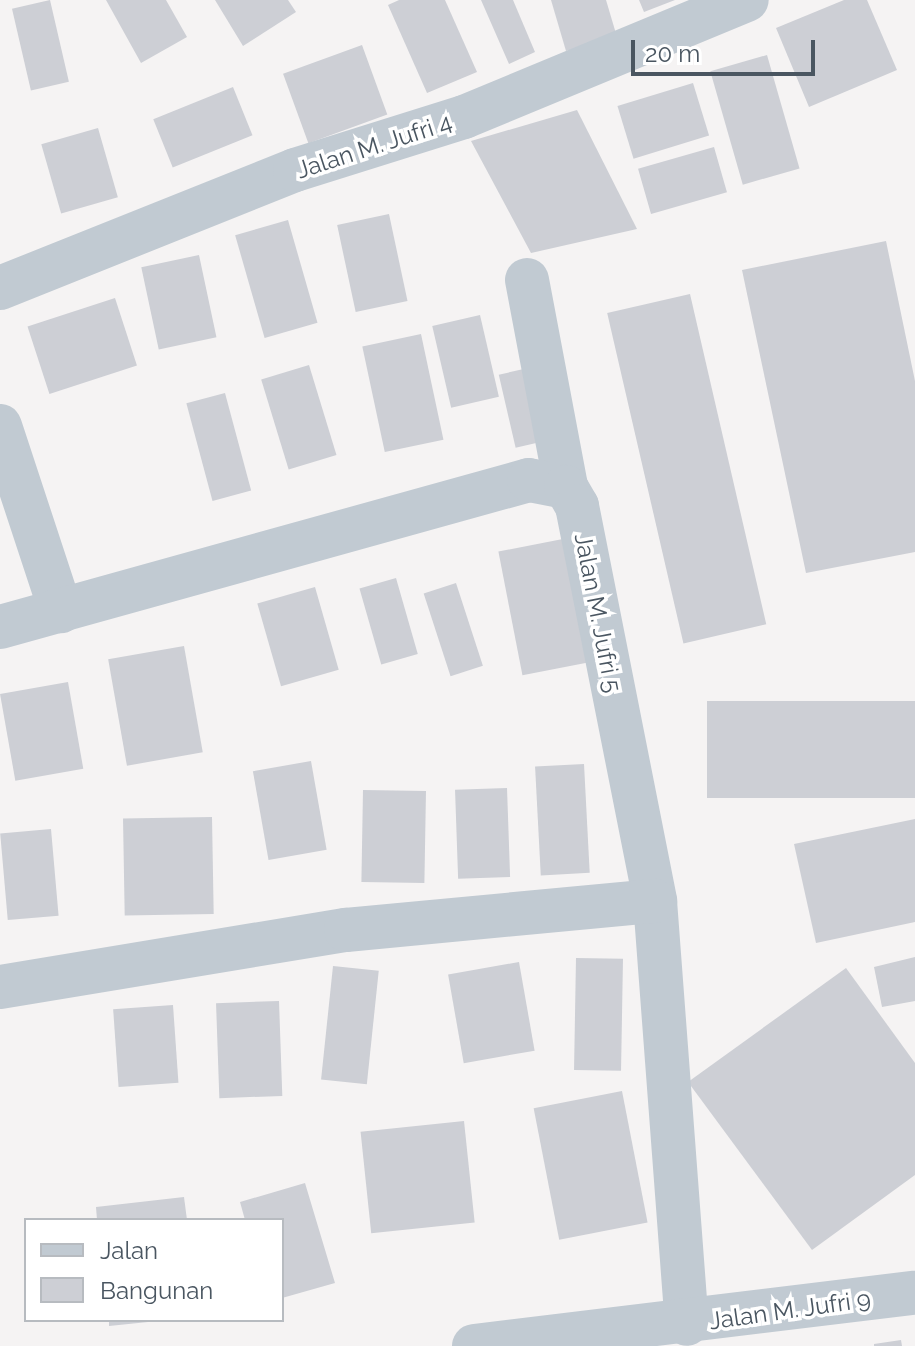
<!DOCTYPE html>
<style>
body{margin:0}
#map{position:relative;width:915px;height:1346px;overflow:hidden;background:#f5f3f3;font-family:Raleway,sans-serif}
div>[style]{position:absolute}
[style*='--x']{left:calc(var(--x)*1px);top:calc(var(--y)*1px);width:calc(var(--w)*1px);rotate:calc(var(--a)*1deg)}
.building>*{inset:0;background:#cdcfd5;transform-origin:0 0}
.minor>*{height:44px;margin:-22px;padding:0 22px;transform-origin:22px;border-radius:22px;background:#c1cad2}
span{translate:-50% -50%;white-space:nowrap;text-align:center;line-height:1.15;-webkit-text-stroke:7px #fff;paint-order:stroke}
.street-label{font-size:24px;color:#4a5661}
.legend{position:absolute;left:24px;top:1218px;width:260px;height:104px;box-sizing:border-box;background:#fff;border:2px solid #b7bbc0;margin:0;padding:10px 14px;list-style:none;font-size:24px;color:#4a5661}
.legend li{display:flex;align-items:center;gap:16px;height:40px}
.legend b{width:40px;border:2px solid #b7bbc0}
.scale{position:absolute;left:631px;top:40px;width:184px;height:36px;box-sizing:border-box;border:4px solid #4a5661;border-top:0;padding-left:10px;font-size:24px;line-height:28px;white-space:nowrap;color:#4a5661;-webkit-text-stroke:6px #fff;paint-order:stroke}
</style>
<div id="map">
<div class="building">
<i style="left:50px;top:0;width:84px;height:39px;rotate:77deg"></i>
<i style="clip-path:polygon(106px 0,166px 0,187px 37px,141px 63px)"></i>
<i style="clip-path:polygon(215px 0,288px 0,296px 12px,243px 46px)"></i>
<i style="clip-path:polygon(399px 0,445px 0,477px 72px,427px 93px,388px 5px)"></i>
<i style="clip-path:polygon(481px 0,513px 0,535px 52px,509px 64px)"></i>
<i style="clip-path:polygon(551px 0,606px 0,617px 37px,566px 51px)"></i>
<i style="clip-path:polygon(639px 0,675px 0,644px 12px)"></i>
<i style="clip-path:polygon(844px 0,867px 0,897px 70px,809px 107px,776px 28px)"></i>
<i style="left:362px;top:45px;width:74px;height:84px;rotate:70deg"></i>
<i style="left:767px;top:55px;width:118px;height:59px;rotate:74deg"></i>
<i style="left:693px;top:83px;width:55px;height:79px;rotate:73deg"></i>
<i style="left:233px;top:87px;width:52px;height:86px;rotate:68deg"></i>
<i style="clip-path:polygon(577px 110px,637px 229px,531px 253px,471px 141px)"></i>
<i style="left:98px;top:128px;width:72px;height:59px;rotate:74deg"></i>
<i style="left:714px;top:147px;width:47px;height:79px;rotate:74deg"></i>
<i style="left:389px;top:214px;width:89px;height:53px;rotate:78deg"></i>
<i style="left:288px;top:220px;width:107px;height:55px;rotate:74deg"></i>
<i style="clip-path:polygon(886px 241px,915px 381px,915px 552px,806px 573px,742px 270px)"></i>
<i style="left:199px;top:255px;width:84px;height:59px;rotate:78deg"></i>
<i style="left:690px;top:294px;width:339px;height:85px;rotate:77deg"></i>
<i style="left:115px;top:298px;width:71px;height:92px;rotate:72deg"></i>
<i style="left:480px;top:315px;width:84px;height:49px;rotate:77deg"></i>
<i style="left:421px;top:334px;width:108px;height:60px;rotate:78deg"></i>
<i style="left:309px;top:365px;width:94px;height:50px;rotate:73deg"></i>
<i style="left:528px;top:368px;width:75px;height:30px;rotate:77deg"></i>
<i style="left:225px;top:393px;width:101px;height:40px;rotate:75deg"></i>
<i style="left:573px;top:537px;width:126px;height:76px;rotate:79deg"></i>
<i style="left:396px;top:578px;width:79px;height:38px;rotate:74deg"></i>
<i style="left:456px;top:583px;width:87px;height:34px;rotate:72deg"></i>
<i style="left:315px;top:587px;width:86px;height:60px;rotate:74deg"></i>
<i style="left:184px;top:646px;width:108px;height:77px;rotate:80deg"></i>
<i style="left:68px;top:682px;width:88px;height:69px;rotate:80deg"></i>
<i style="left:915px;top:701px;width:97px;height:208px;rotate:90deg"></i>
<i style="left:311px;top:761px;width:90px;height:59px;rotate:80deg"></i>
<i style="left:584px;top:764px;width:109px;height:49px;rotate:87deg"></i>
<i style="left:507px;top:788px;width:89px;height:52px;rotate:88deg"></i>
<i style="left:363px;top:790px;width:63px;height:92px;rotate:1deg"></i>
<i style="left:212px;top:817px;width:97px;height:89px;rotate:89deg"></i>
<i style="clip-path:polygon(915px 819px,915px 922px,816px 943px,794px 844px)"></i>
<i style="left:51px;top:829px;width:87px;height:51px;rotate:85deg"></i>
<i style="clip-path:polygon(915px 957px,915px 1001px,882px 1007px,874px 967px)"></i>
<i style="left:576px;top:958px;width:47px;height:112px;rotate:1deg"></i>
<i style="left:519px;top:962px;width:90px;height:72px;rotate:80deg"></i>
<i style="left:333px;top:966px;width:46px;height:114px;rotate:6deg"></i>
<i style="clip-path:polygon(846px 968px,915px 1063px,915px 1175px,812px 1250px,688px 1082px)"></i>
<i style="left:279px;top:1001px;width:95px;height:63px;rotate:88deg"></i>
<i style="left:173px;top:1005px;width:78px;height:60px;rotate:86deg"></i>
<i style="left:622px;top:1091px;width:134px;height:90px;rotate:79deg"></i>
<i style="left:464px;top:1121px;width:102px;height:104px;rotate:84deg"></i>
<i style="clip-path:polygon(305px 1183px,335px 1283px,282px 1298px,282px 1220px,245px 1220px,240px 1202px)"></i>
<i style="clip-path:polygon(184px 1197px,187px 1220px,97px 1220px,96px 1207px)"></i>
<i style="clip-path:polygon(109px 1320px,148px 1320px,148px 1322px,109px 1326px)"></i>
<i style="clip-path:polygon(901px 1340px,902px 1346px,874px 1346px,874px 1344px)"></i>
</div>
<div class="minor">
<i style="--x:527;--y:280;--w:211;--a:79.3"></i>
<i style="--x:0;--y:288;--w:318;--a:-21.8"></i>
<i style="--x:295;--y:170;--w:177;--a:-17.4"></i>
<i style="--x:464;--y:117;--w:306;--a:-22.5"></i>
<i style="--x:0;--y:426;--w:195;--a:71.8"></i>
<i style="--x:0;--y:627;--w:549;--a:-15.53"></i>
<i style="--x:529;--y:480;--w:38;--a:11"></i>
<i style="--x:566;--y:487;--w:22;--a:60"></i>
<i style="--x:577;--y:506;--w:403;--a:78.8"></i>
<i style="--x:655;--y:901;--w:424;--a:85.7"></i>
<i style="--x:0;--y:987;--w:351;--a:-9.4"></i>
<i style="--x:346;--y:930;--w:310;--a:-5.4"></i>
<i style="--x:474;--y:1346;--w:444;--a:-6.9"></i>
</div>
<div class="street-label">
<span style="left:374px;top:146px;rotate:-18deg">Jalan M. Jufri 4</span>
<span style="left:598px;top:613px;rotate:79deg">Jalan M. Jufri 5</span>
<span style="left:790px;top:1310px;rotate:-8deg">Jalan M. Jufri 9</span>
</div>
<ul class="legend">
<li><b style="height:10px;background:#c1cad2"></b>Jalan</li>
<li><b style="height:22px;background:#cdcfd5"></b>Bangunan</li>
</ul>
<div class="scale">20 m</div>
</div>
